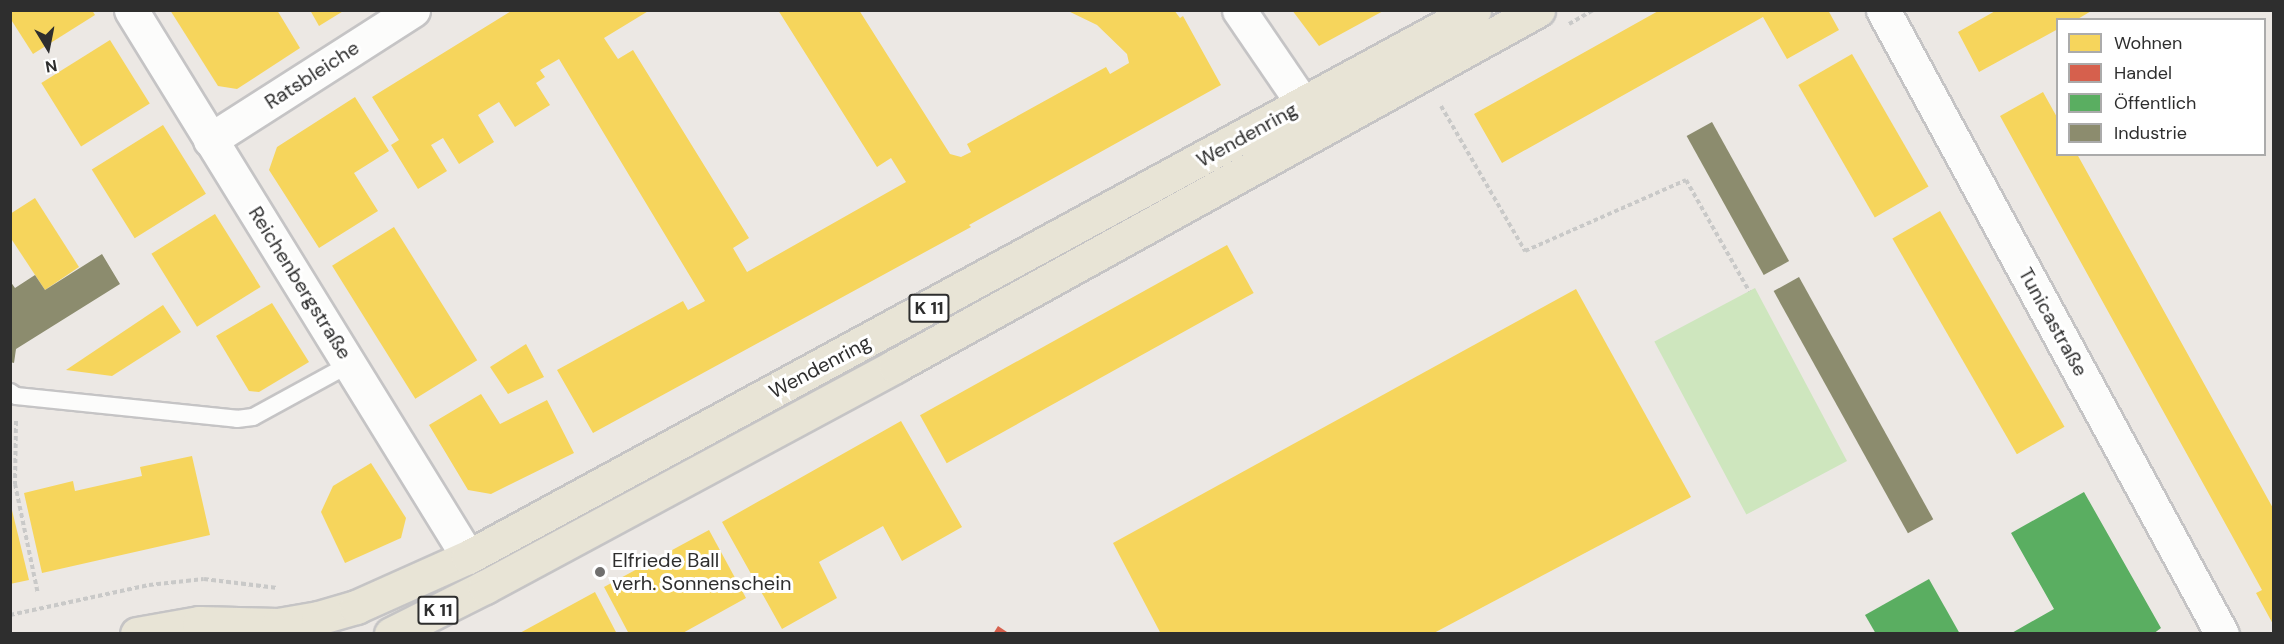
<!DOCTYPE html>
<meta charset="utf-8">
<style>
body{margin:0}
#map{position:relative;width:2284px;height:644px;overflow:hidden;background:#ece8e4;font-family:"DM Sans",sans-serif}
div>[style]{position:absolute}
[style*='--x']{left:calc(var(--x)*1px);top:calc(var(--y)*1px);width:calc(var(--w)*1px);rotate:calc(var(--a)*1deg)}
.green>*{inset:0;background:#cee6be;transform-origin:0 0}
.homes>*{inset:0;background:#f6d55c;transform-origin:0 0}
.shops>*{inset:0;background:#d6604d}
.public>*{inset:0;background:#5aae61}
.industry>*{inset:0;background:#8c8c6e;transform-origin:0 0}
.path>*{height:4px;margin-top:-2px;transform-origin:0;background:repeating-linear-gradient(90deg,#c9c9c8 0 4.5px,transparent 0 7.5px)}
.roads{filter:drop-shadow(2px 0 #c5c4c5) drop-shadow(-2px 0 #c5c4c5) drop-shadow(0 2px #c5c4c5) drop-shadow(0 -2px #c5c4c5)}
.service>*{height:16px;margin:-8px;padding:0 8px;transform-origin:8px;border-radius:8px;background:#fcfcfb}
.minor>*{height:33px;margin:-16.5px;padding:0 16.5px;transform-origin:16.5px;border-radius:16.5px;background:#fcfcfb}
.primary>*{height:33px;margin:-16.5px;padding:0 16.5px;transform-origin:16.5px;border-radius:16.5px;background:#e8e4d6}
.dots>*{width:16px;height:16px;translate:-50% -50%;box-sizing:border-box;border:3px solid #fff;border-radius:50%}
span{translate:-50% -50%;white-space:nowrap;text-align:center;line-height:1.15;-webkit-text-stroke:6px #fff;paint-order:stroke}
.shield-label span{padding:2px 4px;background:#fff;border:2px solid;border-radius:4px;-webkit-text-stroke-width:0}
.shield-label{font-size:18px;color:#2e2e2e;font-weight:700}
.street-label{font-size:20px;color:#2e2e2e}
.poi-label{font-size:20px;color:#2e2e2e}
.left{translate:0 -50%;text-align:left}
.frame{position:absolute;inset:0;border:12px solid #2e2e2e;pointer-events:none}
.legend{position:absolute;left:2056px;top:18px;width:210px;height:138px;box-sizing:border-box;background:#fff;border:2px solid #ababab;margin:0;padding:8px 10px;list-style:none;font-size:18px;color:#2e2e2e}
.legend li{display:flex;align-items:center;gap:12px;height:30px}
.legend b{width:30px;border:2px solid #ababab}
.north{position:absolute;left:18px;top:18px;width:60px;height:60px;-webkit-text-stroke:4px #fff;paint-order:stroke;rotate:170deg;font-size:16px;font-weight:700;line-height:24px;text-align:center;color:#2e2e2e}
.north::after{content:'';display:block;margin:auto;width:21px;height:27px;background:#2e2e2e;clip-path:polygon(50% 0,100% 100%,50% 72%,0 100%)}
</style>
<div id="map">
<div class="green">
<i style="left:1755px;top:288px;width:196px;height:114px;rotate:62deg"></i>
</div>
<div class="homes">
<i style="clip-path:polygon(10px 10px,92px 10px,95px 15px,33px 54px,10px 18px)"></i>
<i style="clip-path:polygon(170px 10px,277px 10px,300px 48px,237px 89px,218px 86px)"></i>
<i style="clip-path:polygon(310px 10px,345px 10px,319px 26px)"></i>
<i style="clip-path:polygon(513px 10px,650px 10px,604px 38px,618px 59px,633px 50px,749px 238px,733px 248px,747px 272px,906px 182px,891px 158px,877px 167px,778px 10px,859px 10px,950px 154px,961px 157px,971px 152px,967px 144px,1106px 67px,1110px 74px,1129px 63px,1127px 54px,1097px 25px,1066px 10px,1174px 10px,1180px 18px,1183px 16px,1221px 85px,969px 225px,971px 227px,593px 433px,557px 370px,683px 301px,688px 310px,705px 301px,559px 59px,540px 70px,545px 77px,536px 83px,550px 105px,515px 127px,499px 102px,478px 115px,494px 142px,459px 164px,443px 138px,431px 145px,447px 171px,418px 189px,391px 145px,399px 140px,372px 97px)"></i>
<i style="clip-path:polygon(1292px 10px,1385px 10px,1319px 46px)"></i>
<i style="clip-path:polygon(1660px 10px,1828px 10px,1839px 30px,1787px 59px,1763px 17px,1502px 163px,1474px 114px)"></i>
<i style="clip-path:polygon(1997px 10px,2093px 10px,2076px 20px,2058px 20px,2058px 29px,1979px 72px,1958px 32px)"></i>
<i style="left:110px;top:40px;width:75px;height:81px;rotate:58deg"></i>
<i style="left:1852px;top:54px;width:153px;height:62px;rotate:60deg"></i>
<i style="clip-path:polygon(2043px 92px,2058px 119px,2058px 154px,2077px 154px,2274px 510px,2274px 626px,2256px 593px,2262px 590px,2000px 116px)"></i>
<i style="clip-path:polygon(355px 97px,389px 151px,354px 173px,378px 211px,319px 248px,269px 170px,277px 147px)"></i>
<i style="left:163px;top:125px;width:81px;height:84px;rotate:58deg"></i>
<i style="clip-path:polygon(35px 198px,79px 267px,45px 290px,10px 237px,10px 214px)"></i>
<i style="left:1940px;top:211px;width:249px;height:55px;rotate:60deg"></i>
<i style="left:215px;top:214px;width:86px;height:75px;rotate:58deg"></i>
<i style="left:394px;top:227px;width:157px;height:73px;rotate:58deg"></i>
<i style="left:1227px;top:245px;width:55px;height:351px;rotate:61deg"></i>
<i style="clip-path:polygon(1576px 289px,1691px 497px,1432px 634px,1161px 634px,1113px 543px)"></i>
<i style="clip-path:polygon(272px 303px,309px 362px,259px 392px,249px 391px,216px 336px)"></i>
<i style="clip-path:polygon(163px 305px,181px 332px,112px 376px,66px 370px)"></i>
<i style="clip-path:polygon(526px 344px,544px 377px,508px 394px,490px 367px)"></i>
<i style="clip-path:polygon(481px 394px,500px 424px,547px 400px,574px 453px,491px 494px,468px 490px,429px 425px)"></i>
<i style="clip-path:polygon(901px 421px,962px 527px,902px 561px,883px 526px,819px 562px,837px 598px,782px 629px,722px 522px)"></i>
<i style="clip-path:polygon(192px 456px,210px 535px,42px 573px,24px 493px,73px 481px,75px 491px,142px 476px,140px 467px)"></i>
<i style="clip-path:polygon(371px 463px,406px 518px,401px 538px,345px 563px,321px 512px,333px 486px)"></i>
<i style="clip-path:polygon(11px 506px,29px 580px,10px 584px,10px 507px)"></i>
<i style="clip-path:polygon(709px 530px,746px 598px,681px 634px,629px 634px,604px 587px)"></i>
<i style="clip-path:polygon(595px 592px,617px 634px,518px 634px)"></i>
</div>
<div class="shops">
<i style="clip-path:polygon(998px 626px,1010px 634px,993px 634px)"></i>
</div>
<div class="public">
<i style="clip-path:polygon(2084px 492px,2161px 628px,2153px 634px,2010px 634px,2054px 609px,2011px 533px)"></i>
<i style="clip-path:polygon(1929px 579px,1960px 634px,1876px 634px,1865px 615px)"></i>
</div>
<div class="industry">
<i style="left:1712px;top:122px;width:159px;height:29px;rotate:61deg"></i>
<i style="clip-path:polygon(102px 254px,120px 284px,16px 349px,14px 363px,10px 362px,10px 281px,15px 288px,35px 275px,45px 290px)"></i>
<i style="left:1799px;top:277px;width:277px;height:29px;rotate:61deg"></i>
</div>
<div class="path">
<i style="--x:1569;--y:24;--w:28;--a:-30"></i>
<i style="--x:1441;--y:106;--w:168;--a:59.9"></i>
<i style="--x:1525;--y:251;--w:176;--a:-23.8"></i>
<i style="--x:1686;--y:180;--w:128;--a:60.4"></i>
<i style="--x:16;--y:421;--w:63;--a:90.9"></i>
<i style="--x:15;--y:484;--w:112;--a:78.2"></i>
<i style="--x:10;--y:615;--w:142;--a:-12.2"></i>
<i style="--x:149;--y:585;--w:55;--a:-6.2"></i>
<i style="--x:204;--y:579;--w:74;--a:7"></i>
</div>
<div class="roads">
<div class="service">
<i style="--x:10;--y:392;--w:7;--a:34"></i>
<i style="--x:16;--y:396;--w:222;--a:5.9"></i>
<i style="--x:237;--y:419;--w:16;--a:-7"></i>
<i style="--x:253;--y:417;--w:111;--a:-28.7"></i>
</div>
<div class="minor">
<i style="--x:131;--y:10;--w:642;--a:58.36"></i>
<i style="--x:1239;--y:10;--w:140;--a:55.7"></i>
<i style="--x:1883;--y:10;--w:710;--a:61.49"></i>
<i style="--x:210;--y:140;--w:241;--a:-32.6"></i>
</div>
<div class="primary">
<i style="--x:137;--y:634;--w:63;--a:-10.1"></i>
<i style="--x:199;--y:623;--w:79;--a:1.5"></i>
<i style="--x:278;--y:625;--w:41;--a:-9.9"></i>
<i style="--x:318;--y:618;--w:40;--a:-16"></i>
<i style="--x:356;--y:607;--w:123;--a:-24.1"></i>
<i style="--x:468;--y:557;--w:1145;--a:-28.53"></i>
<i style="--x:391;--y:634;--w:105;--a:-26.6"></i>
<i style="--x:485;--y:587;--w:466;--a:-28.3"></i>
<i style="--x:895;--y:366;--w:735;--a:-28.97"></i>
</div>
</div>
<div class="dots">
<i style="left:600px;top:572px;background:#706f6e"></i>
</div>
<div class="shield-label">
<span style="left:929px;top:308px">K 11</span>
<span style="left:438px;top:610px">K 11</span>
</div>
<div class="street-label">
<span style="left:312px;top:75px;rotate:-33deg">Ratsbleiche</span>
<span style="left:1247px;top:135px;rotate:-29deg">Wendenring</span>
<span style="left:300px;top:283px;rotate:58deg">Reichenbergstraße</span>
<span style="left:2053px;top:322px;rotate:61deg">Tunicastraße</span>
<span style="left:820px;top:367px;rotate:-28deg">Wendenring</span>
</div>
<div class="poi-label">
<span class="left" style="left:612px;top:572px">Elfriede Ball<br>verh. Sonnenschein</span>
</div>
<div class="frame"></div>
<ul class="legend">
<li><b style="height:16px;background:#f6d55c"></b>Wohnen</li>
<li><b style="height:16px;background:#d6604d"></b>Handel</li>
<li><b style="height:16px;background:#5aae61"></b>Öffentlich</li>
<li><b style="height:16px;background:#8c8c6e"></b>Industrie</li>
</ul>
<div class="north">N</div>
</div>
